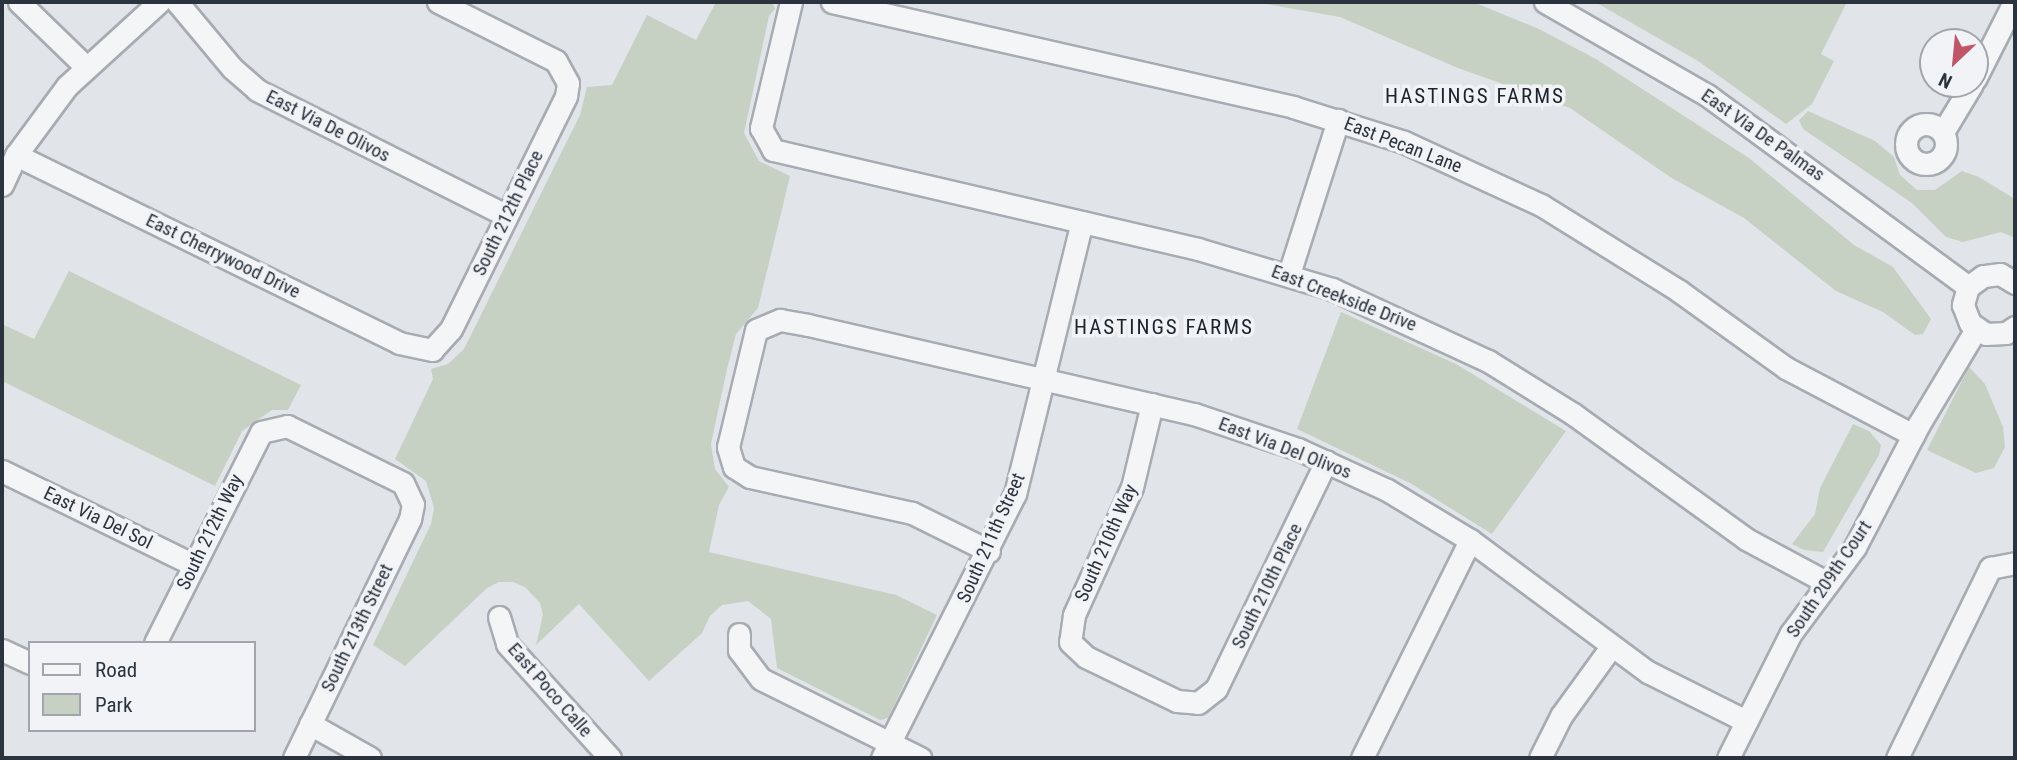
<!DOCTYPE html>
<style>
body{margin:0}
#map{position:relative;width:2017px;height:760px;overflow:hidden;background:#e1e4e8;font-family:"Roboto Condensed",sans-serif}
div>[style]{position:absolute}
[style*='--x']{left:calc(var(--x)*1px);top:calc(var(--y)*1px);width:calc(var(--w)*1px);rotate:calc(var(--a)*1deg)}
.green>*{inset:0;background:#c7d1c3}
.roads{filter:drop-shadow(2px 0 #a7abb2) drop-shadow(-2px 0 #a7abb2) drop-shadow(0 2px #a7abb2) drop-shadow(0 -2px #a7abb2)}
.minor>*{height:21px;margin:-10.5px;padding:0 10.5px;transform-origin:10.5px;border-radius:10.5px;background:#f3f5f7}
.minor>.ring{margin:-10.5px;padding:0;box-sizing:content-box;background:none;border:21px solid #f3f5f7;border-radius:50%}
span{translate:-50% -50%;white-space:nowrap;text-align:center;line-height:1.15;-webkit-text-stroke:7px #f1f3f6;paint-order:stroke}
.street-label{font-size:19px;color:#2b333e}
.neighbourhood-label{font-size:21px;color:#1d242f;letter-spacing:2px}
.frame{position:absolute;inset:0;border:4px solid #2b333e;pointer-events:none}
.legend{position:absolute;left:28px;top:641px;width:228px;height:91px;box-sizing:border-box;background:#f1f3f6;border:2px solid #a2a6ac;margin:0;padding:9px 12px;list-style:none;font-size:21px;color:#2b333e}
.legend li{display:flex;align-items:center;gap:14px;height:35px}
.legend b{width:35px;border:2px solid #a2a6ac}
.north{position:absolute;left:1919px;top:28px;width:70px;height:70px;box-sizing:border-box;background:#f1f3f6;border:2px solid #a2a6ac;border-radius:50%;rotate:206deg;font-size:19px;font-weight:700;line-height:28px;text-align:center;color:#2b333e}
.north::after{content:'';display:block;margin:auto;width:24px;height:32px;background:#bf5567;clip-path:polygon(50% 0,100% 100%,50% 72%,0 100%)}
</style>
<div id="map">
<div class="green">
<i style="clip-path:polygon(716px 2px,772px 2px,775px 9px,769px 16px,744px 133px,759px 161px,790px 176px,758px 308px,736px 334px,727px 369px,711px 444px,715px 469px,729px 487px,719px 505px,709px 552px,896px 595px,937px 615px,888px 718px,880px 720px,777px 668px,771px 619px,748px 601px,722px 605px,710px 616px,702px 633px,649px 681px,579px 604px,536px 645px,543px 615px,540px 603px,525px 587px,513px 582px,499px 582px,487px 588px,405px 666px,373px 645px,431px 524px,434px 508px,426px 481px,395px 459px,433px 379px,431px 369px,448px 364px,464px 349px,580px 115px,587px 87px,612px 85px,647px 15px,696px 40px)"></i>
<i style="clip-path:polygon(1255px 2px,1473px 2px,1539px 29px,1596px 59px,1749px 158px,1854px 245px,1893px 267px,1931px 319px,1923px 334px,1915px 335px,1883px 312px,1836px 291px,1744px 218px,1670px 177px,1570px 108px,1458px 68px,1340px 17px)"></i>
<i style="clip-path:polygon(1595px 2px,1847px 2px,1821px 54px,1834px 61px,1812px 104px,1786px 124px,1698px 61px)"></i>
<i style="clip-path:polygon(1808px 111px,1875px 141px,1894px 157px,1900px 175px,1917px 190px,1935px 190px,1962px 171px,1979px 177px,2015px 199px,2015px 238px,2001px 232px,1963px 242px,1946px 237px,1912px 203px,1803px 129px,1799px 120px)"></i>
<i style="clip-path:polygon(69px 271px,301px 385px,288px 410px,272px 410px,242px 431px,215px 486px,2px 381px,2px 324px,34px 339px)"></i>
<i style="clip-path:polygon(1341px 312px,1456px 364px,1566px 431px,1492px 534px,1410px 483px,1297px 429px)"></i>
<i style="clip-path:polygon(1969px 367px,1985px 384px,2003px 427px,2005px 447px,1994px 468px,1976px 473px,1927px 450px)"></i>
<i style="clip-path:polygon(1853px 424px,1869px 431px,1881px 445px,1879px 455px,1823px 552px,1804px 550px,1792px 544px,1815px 514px,1820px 488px)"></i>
</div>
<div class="roads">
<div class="minor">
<i style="--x:19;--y:2;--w:92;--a:44.1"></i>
<i style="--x:177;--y:2;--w:86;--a:50.2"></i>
<i style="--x:232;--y:68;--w:33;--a:41"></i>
<i style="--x:257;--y:90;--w:279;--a:26.7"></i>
<i style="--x:791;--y:2;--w:130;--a:103.4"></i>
<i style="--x:761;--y:128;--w:25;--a:61"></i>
<i style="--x:773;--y:150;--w:436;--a:13.1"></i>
<i style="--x:1198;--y:249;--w:140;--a:16.6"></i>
<i style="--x:1332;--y:289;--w:172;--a:24.8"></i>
<i style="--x:1488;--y:361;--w:100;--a:31.9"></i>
<i style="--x:1573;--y:414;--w:213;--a:35.8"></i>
<i style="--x:1746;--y:539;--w:93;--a:28.2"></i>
<i style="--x:832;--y:2;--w:473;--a:12.8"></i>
<i style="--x:1293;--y:107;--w:116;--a:17.5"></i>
<i style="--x:1404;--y:142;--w:151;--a:24.7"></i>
<i style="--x:1541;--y:205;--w:163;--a:31.9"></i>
<i style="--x:1679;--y:291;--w:132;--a:35.7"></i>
<i style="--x:1786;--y:368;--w:144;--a:27.8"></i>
<i style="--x:1545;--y:2;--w:187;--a:29.9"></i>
<i style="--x:1707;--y:95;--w:324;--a:36.3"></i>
<i style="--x:1975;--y:79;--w:86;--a:-63.1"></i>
<i class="ring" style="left:1906px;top:124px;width:19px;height:19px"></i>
<i style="--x:1943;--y:132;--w:56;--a:-58.9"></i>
<i style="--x:16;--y:155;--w:427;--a:26.1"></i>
<i style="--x:399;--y:343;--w:34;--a:12"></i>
<i style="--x:432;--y:350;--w:28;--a:-48"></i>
<i style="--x:451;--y:329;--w:260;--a:-63.7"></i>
<i style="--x:566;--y:96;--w:13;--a:-81"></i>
<i style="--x:568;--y:83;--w:25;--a:-119"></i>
<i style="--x:556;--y:61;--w:132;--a:-153.4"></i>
<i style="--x:2;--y:185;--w:33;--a:-65"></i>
<i style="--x:16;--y:155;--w:86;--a:-53.5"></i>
<i style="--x:67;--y:86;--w:125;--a:-42.4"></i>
<i style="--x:1289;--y:274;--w:162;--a:-72.3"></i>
<i style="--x:2015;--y:283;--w:17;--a:-149"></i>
<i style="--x:2000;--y:274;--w:17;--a:173"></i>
<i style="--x:1983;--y:276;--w:19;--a:144"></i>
<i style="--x:1968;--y:287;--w:19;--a:106"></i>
<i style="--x:1963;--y:305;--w:19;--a:69"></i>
<i style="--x:1970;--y:323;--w:19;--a:35"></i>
<i style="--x:1986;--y:334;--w:20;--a:-3"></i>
<i style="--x:2006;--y:333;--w:11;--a:-34"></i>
<i style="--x:1152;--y:404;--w:85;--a:103.5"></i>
<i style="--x:1132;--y:487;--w:141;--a:114.4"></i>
<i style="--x:1074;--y:615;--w:27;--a:98"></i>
<i style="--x:1070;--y:642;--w:22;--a:43"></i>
<i style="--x:1086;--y:657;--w:101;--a:25.8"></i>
<i style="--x:1177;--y:701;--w:21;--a:5"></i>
<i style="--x:1198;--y:703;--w:23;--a:-38"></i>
<i style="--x:1216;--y:689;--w:253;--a:-64.2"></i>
<i style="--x:2;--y:471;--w:214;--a:26.1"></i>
<i style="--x:989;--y:551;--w:86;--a:-153.7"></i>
<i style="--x:912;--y:513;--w:166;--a:-167.5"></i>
<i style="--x:750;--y:477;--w:19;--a:-148"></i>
<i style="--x:734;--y:467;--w:21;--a:-107"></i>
<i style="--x:728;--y:447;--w:120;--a:-76.5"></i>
<i style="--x:756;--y:330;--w:26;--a:-23"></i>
<i style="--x:780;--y:320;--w:28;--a:10"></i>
<i style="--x:808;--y:325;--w:396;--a:13"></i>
<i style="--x:1194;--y:414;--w:110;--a:18.6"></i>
<i style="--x:1298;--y:449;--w:98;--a:24.7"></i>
<i style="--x:1387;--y:490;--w:97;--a:31.1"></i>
<i style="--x:1470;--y:540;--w:222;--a:36.6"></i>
<i style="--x:1648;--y:672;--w:110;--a:26.6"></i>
<i style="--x:499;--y:617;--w:28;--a:73"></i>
<i style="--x:507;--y:644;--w:154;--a:47.9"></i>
<i style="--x:739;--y:634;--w:16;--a:90"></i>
<i style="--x:739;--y:650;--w:36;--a:53"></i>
<i style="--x:761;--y:679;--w:178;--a:26.4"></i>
<i style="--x:155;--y:643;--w:236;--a:-63.3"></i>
<i style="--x:261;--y:432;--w:27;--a:-13"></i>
<i style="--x:287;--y:426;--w:129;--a:26.2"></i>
<i style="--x:403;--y:483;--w:23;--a:65"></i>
<i style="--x:413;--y:504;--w:15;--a:101"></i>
<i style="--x:410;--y:519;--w:266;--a:115.9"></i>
<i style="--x:2;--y:650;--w:31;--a:25"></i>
<i style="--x:310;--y:724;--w:69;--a:29.5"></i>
<i style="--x:882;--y:758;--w:296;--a:-63.3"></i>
<i style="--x:1015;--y:494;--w:280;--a:-76.2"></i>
<i style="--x:1362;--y:758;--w:243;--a:-63.6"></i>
<i style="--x:1540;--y:758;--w:47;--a:-63.4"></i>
<i style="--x:1561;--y:716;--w:85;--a:-54.1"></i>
<i style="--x:1728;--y:758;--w:140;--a:-63.3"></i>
<i style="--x:1791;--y:633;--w:107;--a:-53.3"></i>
<i style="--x:1855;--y:547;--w:139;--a:-62.5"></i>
<i style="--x:1919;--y:424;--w:111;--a:-59"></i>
<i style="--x:1897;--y:758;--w:212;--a:-63.9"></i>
<i style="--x:1990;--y:568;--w:25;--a:-11"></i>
</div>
</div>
<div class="street-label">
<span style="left:328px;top:126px;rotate:27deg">East Via De Olivos</span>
<span style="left:1763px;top:135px;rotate:35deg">East Via De Palmas</span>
<span style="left:1403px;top:145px;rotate:21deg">East Pecan Lane</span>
<span style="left:508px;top:213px;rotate:-64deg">South 212th Place</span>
<span style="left:223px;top:256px;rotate:26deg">East Cherrywood Drive</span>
<span style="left:1344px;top:298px;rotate:21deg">East Creekside Drive</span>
<span style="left:1285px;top:448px;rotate:21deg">East Via Del Olivos</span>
<span style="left:98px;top:518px;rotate:26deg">East Via Del Sol</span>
<span style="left:210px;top:532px;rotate:-64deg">South 212th Way</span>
<span style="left:991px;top:538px;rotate:-66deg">South 211th Street</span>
<span style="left:1106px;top:543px;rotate:-66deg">South 210th Way</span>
<span style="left:1829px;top:579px;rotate:-56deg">South 209th Court</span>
<span style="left:1267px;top:586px;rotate:-64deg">South 210th Place</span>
<span style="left:357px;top:628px;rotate:-64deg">South 213th Street</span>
<span style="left:550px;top:690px;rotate:49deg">East Poco Calle</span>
</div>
<div class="neighbourhood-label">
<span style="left:1475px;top:96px">HASTINGS FARMS</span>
<span style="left:1164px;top:327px">HASTINGS FARMS</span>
</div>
<div class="frame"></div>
<ul class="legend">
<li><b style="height:9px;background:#f3f5f7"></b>Road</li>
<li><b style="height:19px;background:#c7d1c3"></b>Park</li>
</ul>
<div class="north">N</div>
</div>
